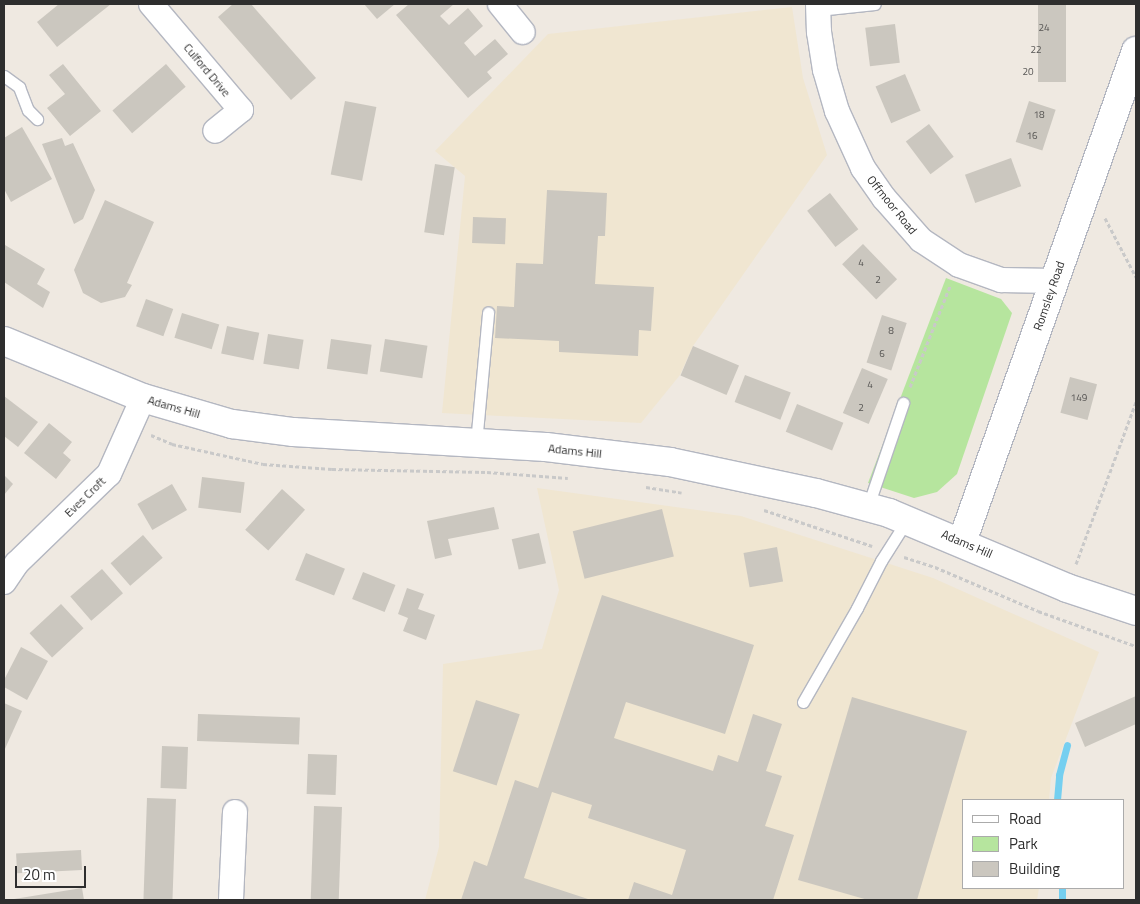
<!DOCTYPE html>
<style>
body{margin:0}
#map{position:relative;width:1140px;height:904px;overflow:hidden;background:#efe9e1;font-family:"Titillium Web",sans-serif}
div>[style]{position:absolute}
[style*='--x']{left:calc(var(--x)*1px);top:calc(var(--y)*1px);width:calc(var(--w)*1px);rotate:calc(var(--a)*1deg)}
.education>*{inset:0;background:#f0e6d1}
.green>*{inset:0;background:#b6e59e}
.stream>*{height:7px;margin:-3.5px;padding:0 3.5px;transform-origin:3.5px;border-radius:3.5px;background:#75cff0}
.building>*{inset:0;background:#cbc7bf;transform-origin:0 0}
.path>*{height:3px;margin-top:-1.5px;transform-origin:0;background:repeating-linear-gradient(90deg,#c9c9c9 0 4px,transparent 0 6.5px)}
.roads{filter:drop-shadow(1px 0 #b4b7c1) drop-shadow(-1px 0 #b4b7c1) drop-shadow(0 1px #b4b7c1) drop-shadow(0 -1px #b4b7c1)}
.service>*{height:11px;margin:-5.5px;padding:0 5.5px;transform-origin:5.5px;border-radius:5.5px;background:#fff}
.minor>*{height:24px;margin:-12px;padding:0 12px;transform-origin:12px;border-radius:12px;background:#fff}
.tertiary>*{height:28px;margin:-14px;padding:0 14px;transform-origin:14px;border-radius:14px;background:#fff}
span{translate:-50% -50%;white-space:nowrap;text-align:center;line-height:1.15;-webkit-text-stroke:4.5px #fff;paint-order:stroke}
.number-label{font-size:10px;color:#555452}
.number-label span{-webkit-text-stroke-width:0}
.street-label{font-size:12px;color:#2e2e2e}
.frame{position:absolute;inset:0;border:5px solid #2e2e2e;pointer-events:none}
.legend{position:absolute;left:962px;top:799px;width:162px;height:90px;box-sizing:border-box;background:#fff;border:1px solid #ababab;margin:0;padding:6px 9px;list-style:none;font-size:15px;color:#2e2e2e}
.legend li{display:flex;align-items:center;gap:10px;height:25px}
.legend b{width:25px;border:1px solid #ababab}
.scale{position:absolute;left:15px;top:866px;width:71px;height:22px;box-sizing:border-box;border:2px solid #2e2e2e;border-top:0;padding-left:6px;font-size:15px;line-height:18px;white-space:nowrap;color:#2e2e2e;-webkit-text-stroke:4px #fff;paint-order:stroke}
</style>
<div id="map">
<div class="education">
<i style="clip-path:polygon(792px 7px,803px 78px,827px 155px,693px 346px,680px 375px,641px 423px,442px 413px,465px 176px,435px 151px,548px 34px)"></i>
<i style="clip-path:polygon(537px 488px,741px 516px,933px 578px,1099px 652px,1051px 778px,1049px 800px,964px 800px,964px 888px,1039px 888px,1037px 900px,425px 900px,439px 847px,443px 664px,542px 649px,559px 590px)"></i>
</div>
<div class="green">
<i style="clip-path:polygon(946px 278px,1001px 299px,1012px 313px,957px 474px,937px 492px,914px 498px,868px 483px)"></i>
</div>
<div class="stream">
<i style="--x:1057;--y:800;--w:25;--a:-85"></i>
<i style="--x:1059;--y:775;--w:31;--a:-75"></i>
<i style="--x:1062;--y:900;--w:12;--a:-90"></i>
</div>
<div class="building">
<i style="clip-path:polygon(59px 4px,111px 4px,57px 47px,37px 22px)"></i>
<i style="clip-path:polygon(233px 4px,251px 4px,316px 78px,291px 100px,218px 17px)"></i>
<i style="clip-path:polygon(364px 4px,395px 4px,377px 19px)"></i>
<i style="clip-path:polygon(409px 4px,454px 4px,440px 16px,449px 25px,468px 8px,483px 26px,464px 43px,475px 56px,495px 39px,508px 54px,487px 72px,492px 78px,468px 98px,396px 15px)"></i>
<i style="left:1038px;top:4px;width:28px;height:78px"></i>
<i style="left:895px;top:24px;width:39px;height:30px;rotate:83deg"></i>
<i style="clip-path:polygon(63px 64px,101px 111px,70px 136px,47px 108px,65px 94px,49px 75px)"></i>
<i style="left:166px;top:64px;width:30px;height:71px;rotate:49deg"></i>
<i style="left:905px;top:74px;width:40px;height:32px;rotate:67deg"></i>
<i style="left:345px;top:101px;width:32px;height:75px;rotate:11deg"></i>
<i style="left:1029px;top:101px;width:28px;height:43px;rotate:18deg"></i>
<i style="left:929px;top:124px;width:41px;height:29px;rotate:53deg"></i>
<i style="clip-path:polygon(22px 127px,52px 179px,11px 202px,4px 189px,4px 138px)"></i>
<i style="clip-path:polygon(62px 138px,65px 146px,73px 143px,95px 190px,83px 219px,74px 224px,42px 144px)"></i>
<i style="left:1011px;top:158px;width:30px;height:49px;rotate:70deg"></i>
<i style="left:435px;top:164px;width:20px;height:69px;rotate:9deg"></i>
<i style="clip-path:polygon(547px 190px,607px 193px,605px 236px,598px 236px,595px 284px,654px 287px,651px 331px,639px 330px,638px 356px,559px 352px,559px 341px,495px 338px,497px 306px,514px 307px,516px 263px,543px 264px)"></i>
<i style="left:830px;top:193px;width:46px;height:29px;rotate:52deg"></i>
<i style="clip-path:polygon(105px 200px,154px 222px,127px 283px,132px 285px,125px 297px,101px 303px,83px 293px,74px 270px)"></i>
<i style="left:473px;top:217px;width:33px;height:26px;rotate:2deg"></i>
<i style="left:863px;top:244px;width:49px;height:29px;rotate:46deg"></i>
<i style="clip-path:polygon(5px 245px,45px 269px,37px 284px,50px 292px,43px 308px,4px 282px)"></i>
<i style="left:146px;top:299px;width:29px;height:29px;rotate:20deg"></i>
<i style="left:182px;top:313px;width:39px;height:26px;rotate:17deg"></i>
<i style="left:882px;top:315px;width:26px;height:50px;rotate:18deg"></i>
<i style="left:227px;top:326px;width:33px;height:28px;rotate:12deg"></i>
<i style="left:268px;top:334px;width:36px;height:30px;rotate:9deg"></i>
<i style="left:331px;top:339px;width:41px;height:30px;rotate:8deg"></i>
<i style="left:385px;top:339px;width:43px;height:33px;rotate:9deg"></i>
<i style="left:693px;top:346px;width:50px;height:32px;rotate:23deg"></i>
<i style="left:862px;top:368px;width:28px;height:49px;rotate:23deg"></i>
<i style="left:745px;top:375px;width:49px;height:29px;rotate:21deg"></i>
<i style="left:1070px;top:377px;width:28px;height:37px;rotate:15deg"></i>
<i style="clip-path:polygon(4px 396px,38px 422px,18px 447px,4px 436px)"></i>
<i style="left:797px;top:404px;width:50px;height:30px;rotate:22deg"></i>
<i style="clip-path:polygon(49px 423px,72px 442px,63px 453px,71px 460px,56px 479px,24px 453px)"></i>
<i style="clip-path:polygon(4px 475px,13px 484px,4px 495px)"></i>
<i style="left:202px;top:477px;width:43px;height:31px;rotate:7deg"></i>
<i style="left:172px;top:484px;width:30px;height:40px;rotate:60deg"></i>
<i style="left:282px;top:489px;width:31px;height:55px;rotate:42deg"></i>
<i style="clip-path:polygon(494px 507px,499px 529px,448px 539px,452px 555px,435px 559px,427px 521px)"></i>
<i style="left:662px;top:509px;width:49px;height:92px;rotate:76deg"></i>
<i style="left:539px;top:533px;width:31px;height:28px;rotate:77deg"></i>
<i style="left:143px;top:535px;width:30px;height:43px;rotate:49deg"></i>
<i style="left:777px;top:547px;width:35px;height:34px;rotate:80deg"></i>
<i style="left:306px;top:553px;width:42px;height:29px;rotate:22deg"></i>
<i style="left:102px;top:569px;width:32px;height:42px;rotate:49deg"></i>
<i style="left:363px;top:572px;width:35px;height:29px;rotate:22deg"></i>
<i style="clip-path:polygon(407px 588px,424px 594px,418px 609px,435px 615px,426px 640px,403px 631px,408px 618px,398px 614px)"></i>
<i style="clip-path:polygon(602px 595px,754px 645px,725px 734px,626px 702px,614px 738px,713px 771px,718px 755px,738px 762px,753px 714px,782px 724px,766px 771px,782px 776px,765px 826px,794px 835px,773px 900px,628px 900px,634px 882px,672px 895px,686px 850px,588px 818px,592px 805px,552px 792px,524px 878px,591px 900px,461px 900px,474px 861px,487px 866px,515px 780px,538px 788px)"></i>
<i style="left:61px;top:604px;width:33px;height:43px;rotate:47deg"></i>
<i style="clip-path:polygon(21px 647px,48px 661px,27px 700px,4px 687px,4px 680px)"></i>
<i style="clip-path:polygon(1136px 696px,1136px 724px,1085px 747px,1075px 723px)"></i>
<i style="clip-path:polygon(852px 697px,967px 731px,917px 900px,868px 900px,798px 880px)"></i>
<i style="left:476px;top:700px;width:46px;height:75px;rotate:18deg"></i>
<i style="clip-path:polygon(4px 703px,22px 711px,4px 751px)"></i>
<i style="left:198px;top:714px;width:102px;height:27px;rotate:2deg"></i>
<i style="left:162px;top:746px;width:26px;height:42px;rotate:2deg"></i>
<i style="left:308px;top:754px;width:29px;height:40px;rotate:2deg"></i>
<i style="left:147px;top:798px;width:29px;height:102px;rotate:2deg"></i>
<i style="left:314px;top:806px;width:28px;height:94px;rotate:2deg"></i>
<i style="left:81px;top:850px;width:20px;height:65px;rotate:87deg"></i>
<i style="clip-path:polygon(82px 888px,84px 900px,14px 900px,14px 899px)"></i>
</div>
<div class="path">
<i style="--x:1105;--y:218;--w:67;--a:62.3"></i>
<i style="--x:910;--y:387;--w:109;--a:-68.4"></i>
<i style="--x:151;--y:435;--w:23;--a:23"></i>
<i style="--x:172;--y:444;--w:93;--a:12.4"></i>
<i style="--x:263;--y:464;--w:69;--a:4.1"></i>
<i style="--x:332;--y:469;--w:155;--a:1.1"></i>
<i style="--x:487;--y:472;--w:81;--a:4.2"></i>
<i style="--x:646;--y:487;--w:36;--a:9"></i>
<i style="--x:764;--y:510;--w:114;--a:18.4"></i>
<i style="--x:904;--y:557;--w:33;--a:18"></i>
<i style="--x:935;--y:567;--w:112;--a:23.1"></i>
<i style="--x:1038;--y:611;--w:104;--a:19.7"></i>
<i style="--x:1076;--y:564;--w:173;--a:-69.7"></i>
</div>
<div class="roads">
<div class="service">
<i style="--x:818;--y:10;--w:57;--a:-6"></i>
<i style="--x:4;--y:76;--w:19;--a:36"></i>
<i style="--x:19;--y:87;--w:25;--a:69"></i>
<i style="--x:28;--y:110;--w:13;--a:45"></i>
<i style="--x:476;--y:443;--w:131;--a:-84.7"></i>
<i style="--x:868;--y:506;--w:109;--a:-71.2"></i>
<i style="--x:803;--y:702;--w:108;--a:-60.1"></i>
<i style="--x:857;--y:608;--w:53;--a:-62.9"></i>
<i style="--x:881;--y:561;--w:49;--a:-57.6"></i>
</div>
<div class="minor">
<i style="--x:151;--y:4;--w:139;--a:49.7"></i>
<i style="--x:241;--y:110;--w:33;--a:141"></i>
<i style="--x:500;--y:4;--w:36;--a:51"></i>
<i style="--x:818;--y:4;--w:28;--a:88"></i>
<i style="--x:819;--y:32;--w:38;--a:81"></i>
<i style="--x:825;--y:70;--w:43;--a:73.7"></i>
<i style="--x:837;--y:111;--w:63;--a:65.5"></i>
<i style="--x:863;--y:168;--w:37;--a:55"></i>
<i style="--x:884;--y:198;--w:56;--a:48.6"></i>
<i style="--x:921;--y:240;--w:45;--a:33.3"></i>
<i style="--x:959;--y:265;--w:45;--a:19.7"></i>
<i style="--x:1001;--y:280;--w:53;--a:1.1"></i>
<i style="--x:4;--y:582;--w:23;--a:-56"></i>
<i style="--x:17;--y:563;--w:128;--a:-44.1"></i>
<i style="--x:109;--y:474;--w:83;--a:-65.9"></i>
<i style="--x:231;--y:900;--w:88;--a:-87.4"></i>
</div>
<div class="tertiary">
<i style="--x:4;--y:341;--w:150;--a:22.3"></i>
<i style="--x:143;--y:398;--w:93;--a:16.3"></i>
<i style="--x:232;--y:424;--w:62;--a:7.5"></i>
<i style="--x:293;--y:432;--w:253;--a:3.4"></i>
<i style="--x:546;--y:447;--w:125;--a:6.9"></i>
<i style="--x:670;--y:462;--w:149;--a:12"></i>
<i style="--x:816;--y:493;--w:76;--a:15.3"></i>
<i style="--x:889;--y:513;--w:193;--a:22.8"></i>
<i style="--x:1067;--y:588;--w:73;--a:18.4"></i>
<i style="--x:962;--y:542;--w:521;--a:-70.49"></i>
</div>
</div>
<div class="number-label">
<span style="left:1044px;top:28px">24</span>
<span style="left:1036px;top:50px">22</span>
<span style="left:1028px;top:72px">20</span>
<span style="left:1039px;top:115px">18</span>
<span style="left:1032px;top:136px">16</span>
<span style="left:861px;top:263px">4</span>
<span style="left:878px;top:280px">2</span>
<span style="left:891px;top:331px">8</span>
<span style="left:882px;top:354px">6</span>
<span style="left:870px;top:385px">4</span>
<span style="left:1079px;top:398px">149</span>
<span style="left:861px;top:408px">2</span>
</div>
<div class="street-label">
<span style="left:207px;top:70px;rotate:50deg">Culford Drive</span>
<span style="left:892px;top:205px;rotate:51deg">Offmoor Road</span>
<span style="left:1049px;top:296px;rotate:-71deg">Romsley Road</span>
<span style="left:174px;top:407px;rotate:16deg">Adams Hill</span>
<span style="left:575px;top:451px;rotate:6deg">Adams Hill</span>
<span style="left:85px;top:497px;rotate:-44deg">Eves Croft</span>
<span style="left:967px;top:544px;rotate:23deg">Adams Hill</span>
</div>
<div class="frame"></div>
<ul class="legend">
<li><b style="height:6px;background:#fff"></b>Road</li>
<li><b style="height:14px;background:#b6e59e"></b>Park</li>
<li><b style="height:14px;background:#cbc7bf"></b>Building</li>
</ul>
<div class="scale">20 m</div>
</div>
